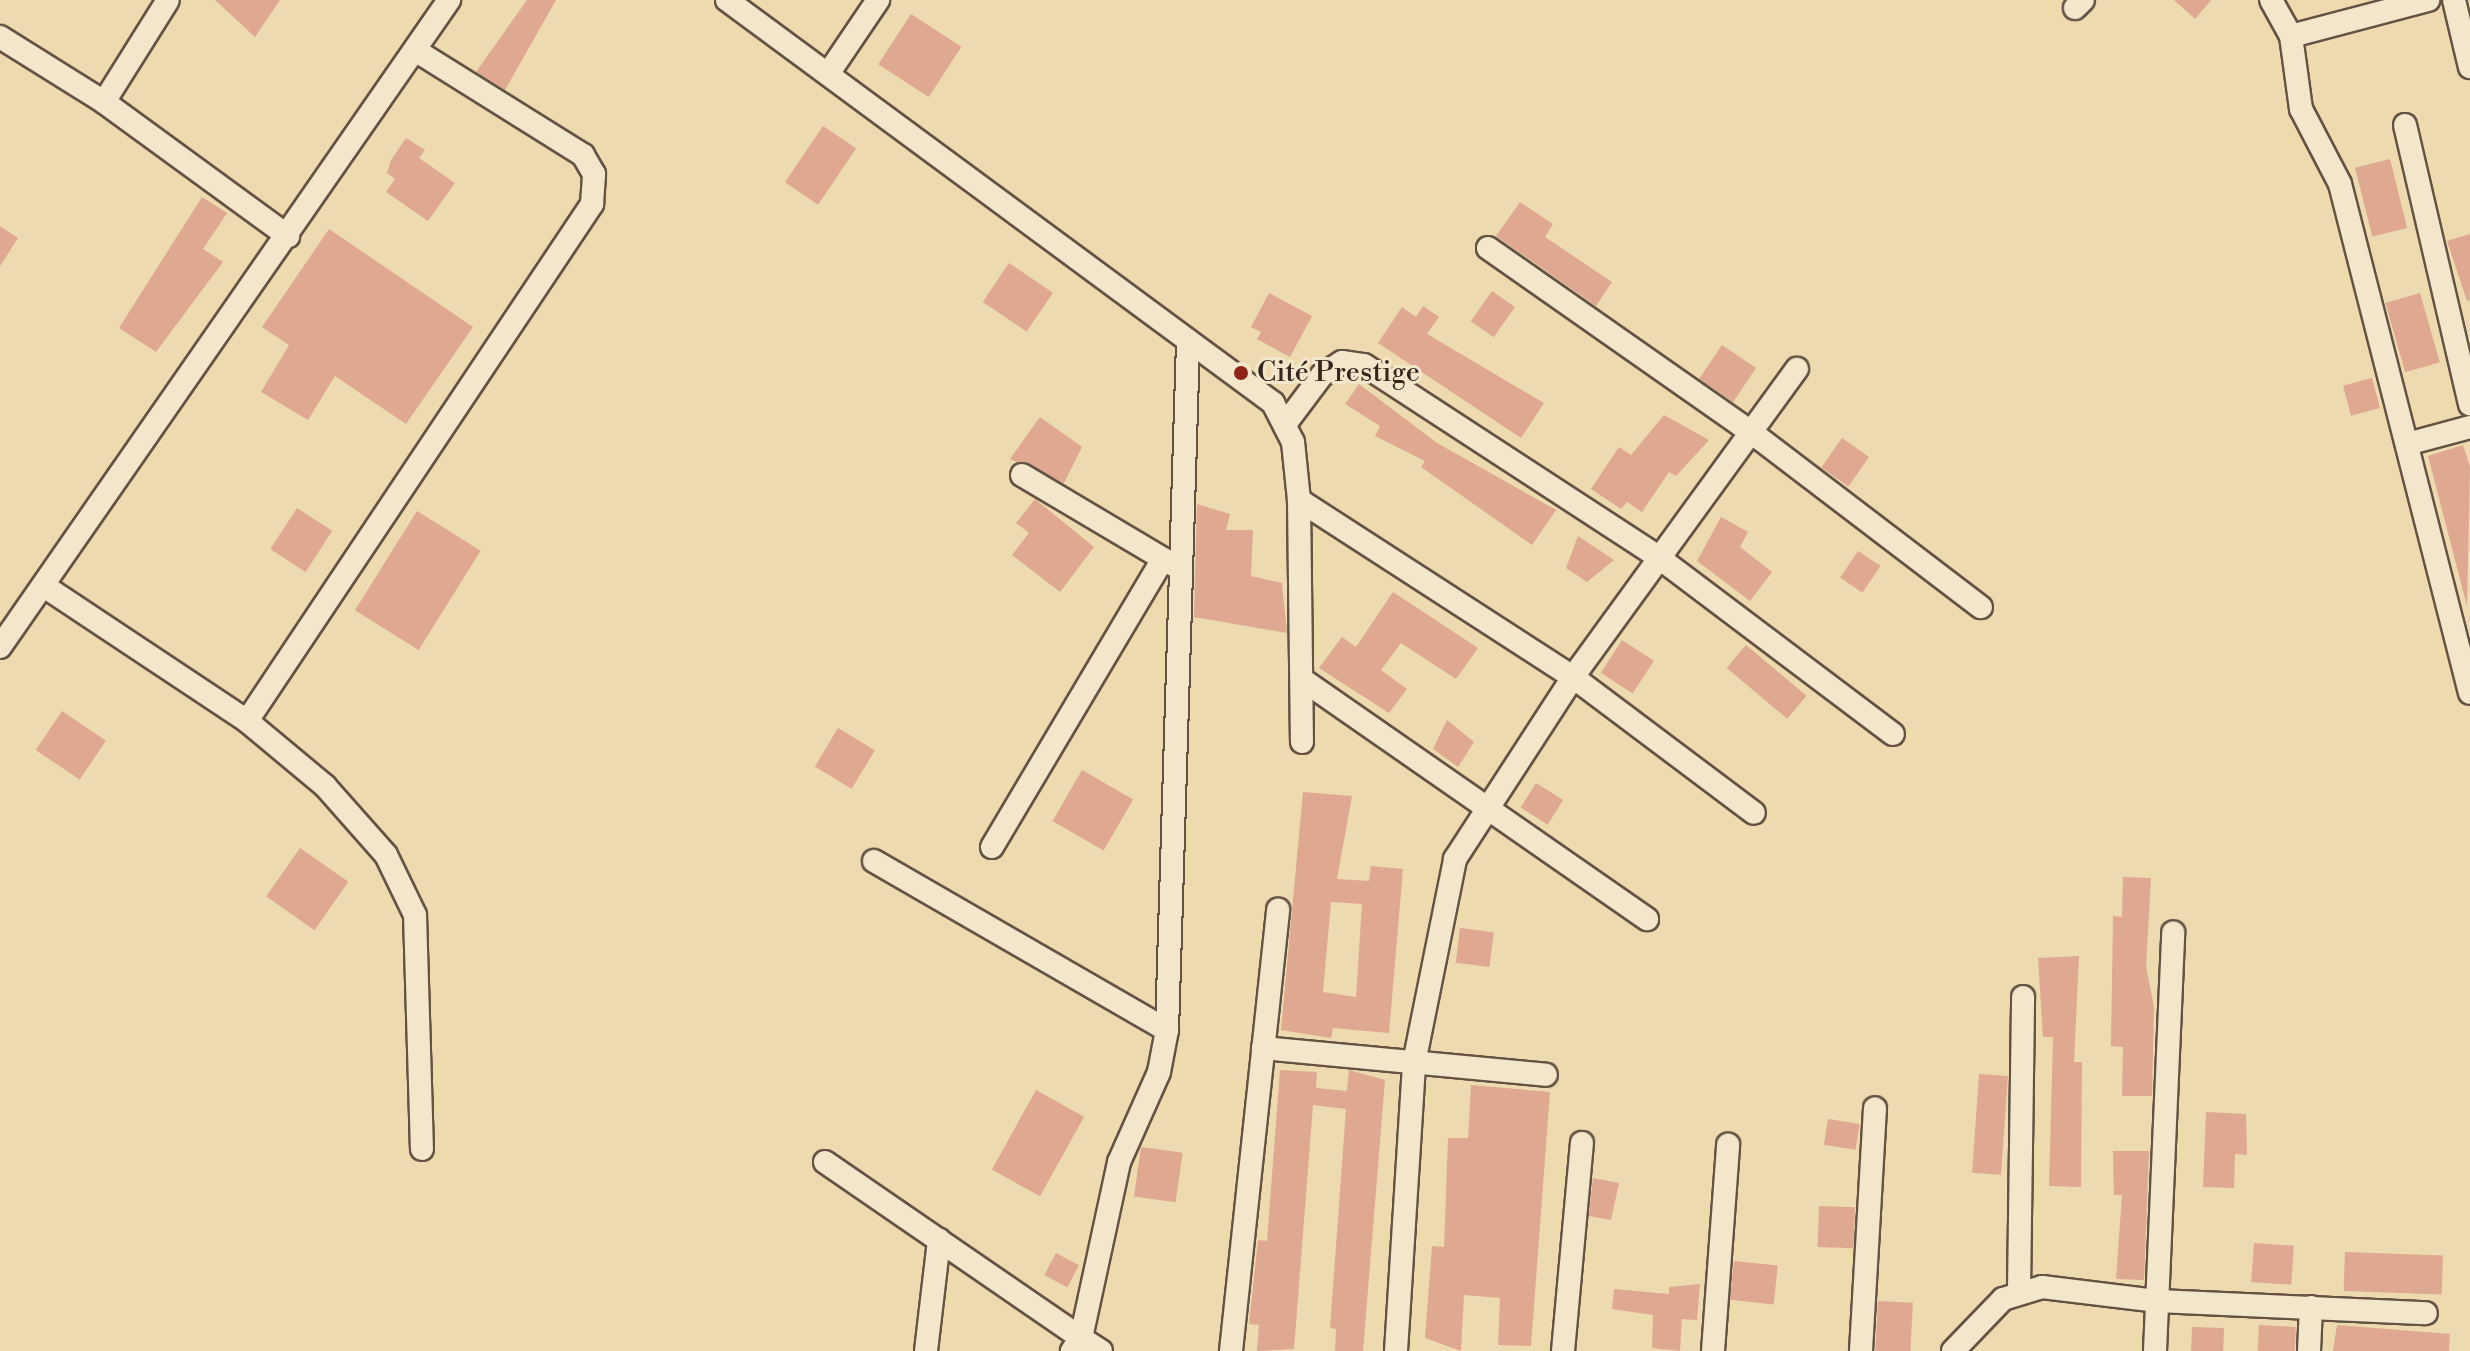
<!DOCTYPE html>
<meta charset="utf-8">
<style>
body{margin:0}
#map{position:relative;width:2470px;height:1351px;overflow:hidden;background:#eddaaf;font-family:"Libre Bodoni",serif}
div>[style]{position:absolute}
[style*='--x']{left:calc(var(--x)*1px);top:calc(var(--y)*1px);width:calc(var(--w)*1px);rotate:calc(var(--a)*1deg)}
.building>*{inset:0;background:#dea891;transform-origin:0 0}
.roads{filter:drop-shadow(2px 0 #645343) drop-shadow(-2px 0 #645343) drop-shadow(0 2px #645343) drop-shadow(0 -2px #645343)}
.street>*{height:22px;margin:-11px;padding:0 11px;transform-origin:11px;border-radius:11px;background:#f3e7cb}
.dots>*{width:22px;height:22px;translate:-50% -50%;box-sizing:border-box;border:4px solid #f3e7cb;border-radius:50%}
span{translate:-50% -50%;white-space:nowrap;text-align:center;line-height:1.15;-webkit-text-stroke:6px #f3e7cb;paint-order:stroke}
.poi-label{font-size:28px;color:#36261f}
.left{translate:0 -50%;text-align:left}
</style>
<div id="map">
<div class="building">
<i style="clip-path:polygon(215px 0,280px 0,255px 37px)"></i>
<i style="clip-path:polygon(527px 0,556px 0,505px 90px,476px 72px)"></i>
<i style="clip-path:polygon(2174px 0,2211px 0,2195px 19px)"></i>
<i style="left:911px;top:14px;width:60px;height:60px;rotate:33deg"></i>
<i style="left:823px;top:126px;width:40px;height:68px;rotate:34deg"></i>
<i style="clip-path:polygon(406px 138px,425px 150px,419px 158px,455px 183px,428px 221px,386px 192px,395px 179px,387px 173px,391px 160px)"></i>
<i style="left:2390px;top:159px;width:71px;height:36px;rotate:76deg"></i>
<i style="clip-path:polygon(202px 197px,227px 213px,203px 249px,223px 262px,156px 352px,119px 328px)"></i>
<i style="clip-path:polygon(1520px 202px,1553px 224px,1545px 237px,1612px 282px,1596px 306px,1496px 236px)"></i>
<i style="clip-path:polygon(0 226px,18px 238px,0 266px)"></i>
<i style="clip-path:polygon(329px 229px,473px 327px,406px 424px,335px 376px,308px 420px,261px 392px,289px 345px,262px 327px)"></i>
<i style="clip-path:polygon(2470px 234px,2470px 300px,2467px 301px,2447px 241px)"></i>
<i style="left:1009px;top:263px;width:53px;height:47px;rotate:34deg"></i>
<i style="left:1492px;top:291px;width:28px;height:37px;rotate:35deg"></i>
<i style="clip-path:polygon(1269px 293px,1312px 316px,1290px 357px,1257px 339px,1261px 332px,1251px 327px)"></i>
<i style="left:2420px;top:293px;width:72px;height:36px;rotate:74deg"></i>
<i style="clip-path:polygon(1423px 306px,1439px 317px,1427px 334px,1544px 403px,1521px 438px,1378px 343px,1402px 307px,1416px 317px)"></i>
<i style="left:1722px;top:345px;width:41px;height:41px;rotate:34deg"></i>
<i style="left:2372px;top:378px;width:31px;height:30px;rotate:75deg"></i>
<i style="clip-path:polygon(1359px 384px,1437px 443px,1556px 510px,1532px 545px,1421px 467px,1425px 461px,1375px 436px,1380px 426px,1345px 404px)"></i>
<i style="clip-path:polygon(1664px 415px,1709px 440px,1676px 476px,1669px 472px,1642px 512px,1627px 502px,1621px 509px,1591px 489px,1619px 447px,1631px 455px)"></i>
<i style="clip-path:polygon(1040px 417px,1082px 447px,1064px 483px,1010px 459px)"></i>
<i style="left:1842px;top:438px;width:33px;height:36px;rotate:35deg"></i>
<i style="clip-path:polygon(2463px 445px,2470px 467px,2467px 606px,2428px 456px)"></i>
<i style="clip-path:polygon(1035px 499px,1094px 547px,1060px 592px,1012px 555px,1029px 533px,1016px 523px)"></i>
<i style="clip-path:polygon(1197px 504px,1230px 514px,1226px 530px,1253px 530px,1251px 576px,1282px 583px,1287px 633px,1194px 617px)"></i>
<i style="left:297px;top:508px;width:42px;height:49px;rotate:33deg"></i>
<i style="left:417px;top:511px;width:75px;height:117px;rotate:32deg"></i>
<i style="clip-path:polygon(1721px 517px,1748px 532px,1740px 547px,1772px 572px,1750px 601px,1697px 561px)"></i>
<i style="clip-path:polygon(1578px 536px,1614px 560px,1587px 582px,1566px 568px)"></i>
<i style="left:1858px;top:551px;width:27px;height:32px;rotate:34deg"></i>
<i style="clip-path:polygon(1393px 592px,1478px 648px,1456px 679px,1401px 643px,1381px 670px,1407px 689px,1389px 713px,1319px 668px,1342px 637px,1356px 647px)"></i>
<i style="left:1622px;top:640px;width:38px;height:39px;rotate:33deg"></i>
<i style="left:1746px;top:645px;width:79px;height:30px;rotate:40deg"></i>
<i style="left:62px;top:711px;width:53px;height:47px;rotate:34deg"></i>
<i style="clip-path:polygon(1447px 720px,1474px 742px,1458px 767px,1433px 749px)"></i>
<i style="left:838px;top:728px;width:43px;height:45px;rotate:31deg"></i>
<i style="left:1082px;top:770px;width:59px;height:59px;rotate:30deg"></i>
<i style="left:1536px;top:783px;width:32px;height:29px;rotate:32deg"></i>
<i style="clip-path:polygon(evenodd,1303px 792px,1352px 796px,1337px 879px,1369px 881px,1371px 866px,1403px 869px,1389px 1033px,1333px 1028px,1331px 1038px,1281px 1030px,1303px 792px,1331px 902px,1362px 904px,1356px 997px,1323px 992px,1331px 902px)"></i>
<i style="left:300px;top:848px;width:59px;height:59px;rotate:35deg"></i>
<i style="clip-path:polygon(2123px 877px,2151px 878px,2146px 966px,2154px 1007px,2152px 1096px,2122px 1096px,2123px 1047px,2111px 1046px,2113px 916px,2122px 917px)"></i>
<i style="left:1460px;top:928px;width:34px;height:35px;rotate:7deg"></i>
<i style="clip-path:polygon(2079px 956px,2074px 1062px,2082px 1062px,2081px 1187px,2049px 1186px,2053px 1037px,2043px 1037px,2038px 958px)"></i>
<i style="clip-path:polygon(1280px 1070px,1317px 1072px,1316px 1088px,1347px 1091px,1349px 1070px,1385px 1080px,1363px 1351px,1335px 1351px,1336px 1329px,1330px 1328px,1346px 1109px,1313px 1105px,1294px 1349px,1257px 1351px,1259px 1325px,1249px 1324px,1258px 1240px,1267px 1241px)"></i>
<i style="left:1979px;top:1074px;width:29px;height:99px;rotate:4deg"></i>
<i style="clip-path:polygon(1471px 1085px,1550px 1092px,1531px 1346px,1498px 1345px,1500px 1298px,1464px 1295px,1461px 1351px,1425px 1338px,1432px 1246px,1444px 1247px,1448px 1138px,1468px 1138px)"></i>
<i style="left:1036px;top:1090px;width:55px;height:91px;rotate:29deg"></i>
<i style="clip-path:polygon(2206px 1112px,2246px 1114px,2247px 1155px,2235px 1154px,2234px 1188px,2203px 1187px)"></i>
<i style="left:1828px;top:1119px;width:32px;height:26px;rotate:9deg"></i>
<i style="left:1141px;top:1147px;width:42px;height:50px;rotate:8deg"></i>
<i style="clip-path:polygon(2113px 1151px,2149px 1151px,2144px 1280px,2116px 1279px,2122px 1195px,2114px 1195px)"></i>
<i style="clip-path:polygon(1593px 1178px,1619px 1183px,1611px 1220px,1589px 1216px)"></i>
<i style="left:1819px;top:1206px;width:36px;height:41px;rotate:2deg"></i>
<i style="left:2254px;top:1243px;width:40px;height:39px;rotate:4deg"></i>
<i style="left:2345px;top:1252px;width:98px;height:39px;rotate:2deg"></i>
<i style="left:1056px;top:1253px;width:26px;height:25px;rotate:28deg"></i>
<i style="left:1734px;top:1261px;width:44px;height:39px;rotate:6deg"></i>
<i style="clip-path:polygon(1700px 1284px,1697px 1320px,1682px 1319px,1680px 1351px,1652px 1348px,1653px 1315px,1612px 1309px,1614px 1289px,1669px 1294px,1669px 1287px)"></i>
<i style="left:1878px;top:1301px;width:35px;height:50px;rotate:3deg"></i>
<i style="left:2259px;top:1325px;width:37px;height:26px;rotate:3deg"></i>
<i style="clip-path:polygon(2337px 1325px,2450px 1334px,2449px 1351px,2333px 1351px)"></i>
<i style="left:2192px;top:1327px;width:32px;height:24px;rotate:2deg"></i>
</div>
<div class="roads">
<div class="street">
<i style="--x:727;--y:0;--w:679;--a:36.43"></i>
<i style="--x:1273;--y:403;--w:44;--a:62.9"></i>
<i style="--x:1293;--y:442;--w:58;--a:84.1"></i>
<i style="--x:1299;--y:500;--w:242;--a:89.3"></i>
<i style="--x:2271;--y:0;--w:41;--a:60.9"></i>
<i style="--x:2291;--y:36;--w:74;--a:82.2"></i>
<i style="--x:2301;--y:109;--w:85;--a:62.5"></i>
<i style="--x:2340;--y:184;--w:525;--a:75.67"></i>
<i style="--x:2454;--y:0;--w:69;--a:76.6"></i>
<i style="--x:2075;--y:8;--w:11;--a:-45"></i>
<i style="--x:2291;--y:36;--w:142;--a:-14.7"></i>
<i style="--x:0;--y:37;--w:123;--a:32"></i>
<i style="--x:104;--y:102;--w:228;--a:36.1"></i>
<i style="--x:830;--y:71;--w:86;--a:-55.9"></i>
<i style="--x:104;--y:102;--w:120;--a:-57.9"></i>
<i style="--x:2405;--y:125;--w:287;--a:76.9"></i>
<i style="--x:1488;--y:248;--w:321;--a:35"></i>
<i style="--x:1751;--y:432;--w:289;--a:37.3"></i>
<i style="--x:1286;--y:423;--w:60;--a:-53.1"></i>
<i style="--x:1322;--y:375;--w:24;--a:-33"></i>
<i style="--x:1342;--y:362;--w:22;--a:8"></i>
<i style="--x:1364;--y:365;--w:351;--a:33.1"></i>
<i style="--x:1658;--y:557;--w:294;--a:37"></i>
<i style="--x:2407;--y:444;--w:65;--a:-15.1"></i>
<i style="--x:1022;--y:475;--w:178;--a:30.7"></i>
<i style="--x:1299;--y:500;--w:326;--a:32.9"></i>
<i style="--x:1573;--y:677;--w:226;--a:36.9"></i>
<i style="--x:44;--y:586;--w:244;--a:33.6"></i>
<i style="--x:247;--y:721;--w:102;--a:39.8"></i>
<i style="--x:325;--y:786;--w:92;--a:48.5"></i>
<i style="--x:386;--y:855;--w:67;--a:64.2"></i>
<i style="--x:415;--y:915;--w:234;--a:88.3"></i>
<i style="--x:0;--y:647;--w:788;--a:-55.24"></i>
<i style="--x:1303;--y:680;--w:419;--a:34.8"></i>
<i style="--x:247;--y:721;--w:622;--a:-56.28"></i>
<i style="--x:592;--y:204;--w:30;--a:-86"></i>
<i style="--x:594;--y:174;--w:22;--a:-120"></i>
<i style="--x:583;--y:155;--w:198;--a:-148"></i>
<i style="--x:992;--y:847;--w:335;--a:-59.3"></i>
<i style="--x:874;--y:861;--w:338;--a:30"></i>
<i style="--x:1263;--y:1048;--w:284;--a:5.4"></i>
<i style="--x:825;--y:1162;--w:311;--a:34.5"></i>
<i style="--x:1081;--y:1338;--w:16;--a:125"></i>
<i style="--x:2019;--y:1290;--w:293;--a:-89.2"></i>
<i style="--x:926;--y:1351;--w:112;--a:-83.3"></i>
<i style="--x:1101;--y:1351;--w:24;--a:-147"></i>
<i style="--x:1081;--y:1338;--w:180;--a:-77.8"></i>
<i style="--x:1119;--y:1162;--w:98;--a:-66"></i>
<i style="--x:1159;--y:1072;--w:43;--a:-79.2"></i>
<i style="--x:1167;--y:1030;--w:689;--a:-88.25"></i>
<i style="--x:1231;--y:1351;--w:444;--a:-83.9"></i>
<i style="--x:1396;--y:1351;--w:289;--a:-86.4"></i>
<i style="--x:1414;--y:1063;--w:208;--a:-78.6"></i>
<i style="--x:1455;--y:859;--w:217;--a:-57"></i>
<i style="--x:1573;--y:677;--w:381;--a:-54"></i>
<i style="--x:1563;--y:1351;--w:209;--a:-84.8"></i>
<i style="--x:1713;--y:1351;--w:207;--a:-85.8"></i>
<i style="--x:1861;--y:1351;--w:243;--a:-86.7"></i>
<i style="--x:1953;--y:1351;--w:72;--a:-46.1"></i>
<i style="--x:2003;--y:1299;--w:41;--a:-17.1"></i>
<i style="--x:2042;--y:1287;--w:117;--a:6.9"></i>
<i style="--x:2158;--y:1301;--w:268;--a:2.6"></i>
<i style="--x:2155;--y:1351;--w:419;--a:-87.5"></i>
<i style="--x:2309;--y:1351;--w:44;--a:-87.4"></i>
</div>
</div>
<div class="dots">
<i style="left:1241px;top:373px;background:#8f2418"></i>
</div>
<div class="poi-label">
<span class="left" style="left:1257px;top:373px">Cité Prestige</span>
</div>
</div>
